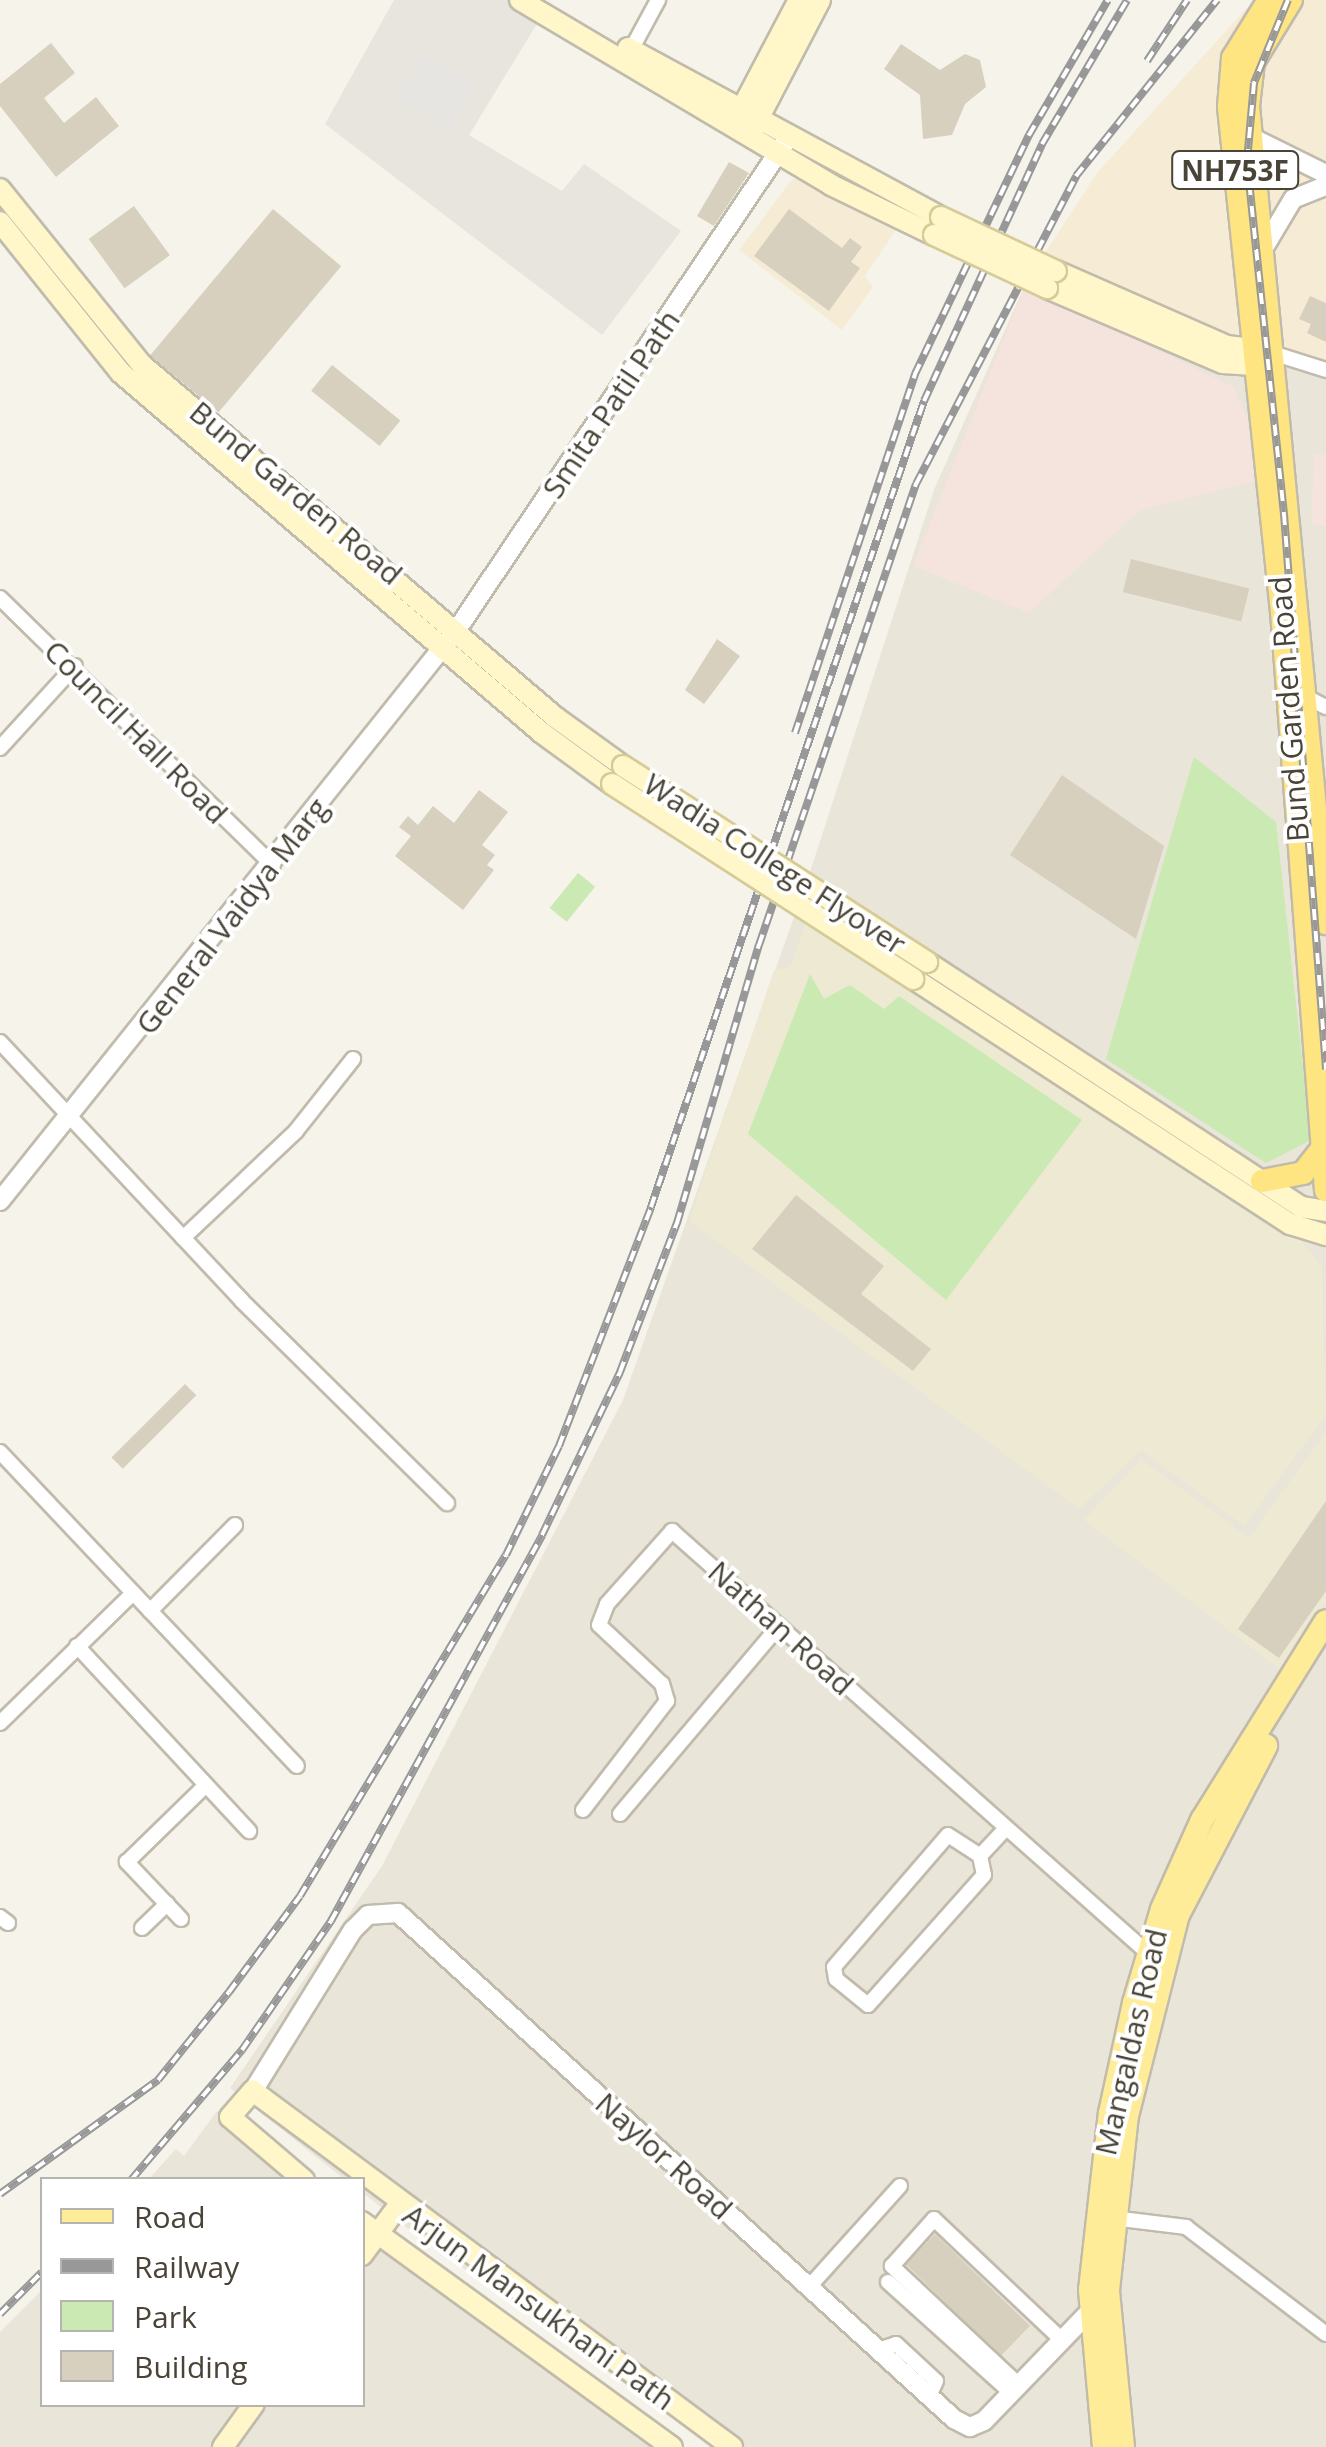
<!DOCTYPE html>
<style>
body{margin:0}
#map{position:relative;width:1326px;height:2447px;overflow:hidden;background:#f5f3ea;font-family:"Open Sans",sans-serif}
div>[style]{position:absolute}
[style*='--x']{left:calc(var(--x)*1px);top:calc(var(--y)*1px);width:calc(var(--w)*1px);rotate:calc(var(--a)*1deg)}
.residential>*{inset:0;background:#e9e5d8}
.commercial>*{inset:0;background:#f6ecd5}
.industrial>*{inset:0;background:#e8e4de}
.education>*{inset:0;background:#eee9d3}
.medical>*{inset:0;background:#f5e3dd}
.green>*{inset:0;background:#cbe9b2;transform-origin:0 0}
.parking>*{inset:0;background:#e6e5e1;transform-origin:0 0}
.building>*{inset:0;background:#d7d0bf;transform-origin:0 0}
.roads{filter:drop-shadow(2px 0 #c1bbac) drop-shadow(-2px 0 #c1bbac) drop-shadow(0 2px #c1bbac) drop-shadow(0 -2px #c1bbac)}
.minor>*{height:14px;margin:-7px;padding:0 7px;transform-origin:7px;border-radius:7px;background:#fff}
.tertiary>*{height:18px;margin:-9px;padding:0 9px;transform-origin:9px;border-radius:9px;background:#fff}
.secondary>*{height:20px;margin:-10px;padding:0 10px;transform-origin:10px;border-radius:10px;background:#fff7ca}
.primary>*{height:22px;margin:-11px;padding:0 11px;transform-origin:11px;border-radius:11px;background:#ffec99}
.trunk>*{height:22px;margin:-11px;padding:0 11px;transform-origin:11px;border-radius:11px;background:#ffe482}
.rail>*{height:8px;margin-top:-4px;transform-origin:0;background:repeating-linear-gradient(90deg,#fff 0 11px,#989898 0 22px);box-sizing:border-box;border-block:2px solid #989898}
.bridges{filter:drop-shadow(2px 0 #d5cb99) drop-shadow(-2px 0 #d5cb99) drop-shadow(0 2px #d5cb99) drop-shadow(0 -2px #d5cb99)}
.secondary-bridge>*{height:20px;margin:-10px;padding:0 10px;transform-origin:10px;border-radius:10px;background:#fff7ca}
span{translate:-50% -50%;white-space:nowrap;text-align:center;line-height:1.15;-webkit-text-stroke:8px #fff;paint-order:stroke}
.shield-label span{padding:2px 8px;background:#fff;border:2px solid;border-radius:8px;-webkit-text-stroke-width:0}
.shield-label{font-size:28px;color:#494437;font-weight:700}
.street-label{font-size:30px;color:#494437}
.legend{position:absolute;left:40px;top:2177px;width:325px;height:230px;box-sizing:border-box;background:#fff;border:2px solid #b6b4af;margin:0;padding:12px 18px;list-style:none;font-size:30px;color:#494437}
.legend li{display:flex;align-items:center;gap:20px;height:50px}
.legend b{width:50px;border:2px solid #b6b4af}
</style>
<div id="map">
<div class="residential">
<i style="clip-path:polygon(1025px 285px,1326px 372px,1326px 2447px,713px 2447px,406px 2227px,363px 2193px,362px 2180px,344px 2179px,230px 2088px,382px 1866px,623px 1400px,810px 872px,934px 490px)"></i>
<i style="clip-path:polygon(217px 2111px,303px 2179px,148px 2180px,176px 2149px,184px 2156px)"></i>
<i style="clip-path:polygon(363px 2227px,672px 2447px,0 2447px,0 2332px,42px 2290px,42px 2404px,362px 2404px)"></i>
</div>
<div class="commercial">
<i style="clip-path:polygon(1254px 0,1326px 0,1326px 372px,1034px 270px,1097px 173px)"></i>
<i style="clip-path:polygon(793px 178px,898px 227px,865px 276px,873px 287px,842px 330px,739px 250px)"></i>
</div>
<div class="industrial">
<i style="clip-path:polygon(394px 0,513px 0,541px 17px,469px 135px,562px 191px,584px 164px,681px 231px,602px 335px,325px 124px)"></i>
</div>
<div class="education">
<i style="clip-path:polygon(808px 916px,1302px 1242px,1322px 1267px,1326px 1415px,1244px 1526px,1141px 1450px,1079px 1509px,689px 1221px,774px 970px,790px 967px)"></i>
<i style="clip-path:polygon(1326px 1432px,1326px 1602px,1281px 1670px,1084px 1520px,1141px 1459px,1249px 1538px)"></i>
</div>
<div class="medical">
<i style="clip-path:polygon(1025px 285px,1234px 387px,1249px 421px,1256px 481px,1139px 511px,1029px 613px,913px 566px)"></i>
<i style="clip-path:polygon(1314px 453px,1326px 455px,1326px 526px,1311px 524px)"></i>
</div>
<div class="green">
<i style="clip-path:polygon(1194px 757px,1276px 822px,1311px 1140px,1266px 1163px,1106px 1059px)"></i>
<i style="left:578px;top:873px;width:22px;height:45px;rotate:39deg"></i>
<i style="clip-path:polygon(810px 974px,824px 999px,850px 985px,884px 1009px,899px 996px,1082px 1120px,946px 1300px,748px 1134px)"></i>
</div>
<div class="parking">
<i style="left:423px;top:53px;width:59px;height:53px;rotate:30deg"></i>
</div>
<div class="building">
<i style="clip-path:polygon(51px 43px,75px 73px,44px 98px,64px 123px,96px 97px,119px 126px,56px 177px,0 106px,0 84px)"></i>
<i style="clip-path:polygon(901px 44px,940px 70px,965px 54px,980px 60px,986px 87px,965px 104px,952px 135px,923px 139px,920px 95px,884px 69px)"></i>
<i style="clip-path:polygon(729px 162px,749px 173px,714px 226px,697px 216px)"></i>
<i style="left:134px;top:206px;width:61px;height:56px;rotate:54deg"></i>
<i style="left:273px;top:209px;width:89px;height:191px;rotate:40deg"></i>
<i style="clip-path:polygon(789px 209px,842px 248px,850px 238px,862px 247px,851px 262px,860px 268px,829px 311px,754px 256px)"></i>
<i style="clip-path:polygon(1310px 296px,1326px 303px,1326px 342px,1307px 333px,1311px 324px,1299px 319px)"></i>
<i style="left:332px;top:365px;width:88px;height:33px;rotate:39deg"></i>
<i style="left:1131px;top:559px;width:122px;height:34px;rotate:14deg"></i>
<i style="clip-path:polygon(717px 639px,740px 656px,704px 704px,685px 690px)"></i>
<i style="clip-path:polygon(1062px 775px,1164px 846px,1136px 939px,1010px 855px)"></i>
<i style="clip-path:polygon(479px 790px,508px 812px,482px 845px,495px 855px,487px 865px,494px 870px,463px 910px,395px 856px,411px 836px,399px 827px,408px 816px,418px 825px,433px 806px,454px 823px)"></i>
<i style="clip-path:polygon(796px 1195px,884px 1266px,861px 1294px,931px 1349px,913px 1371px,752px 1249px)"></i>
<i style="left:185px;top:1384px;width:16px;height:104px;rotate:45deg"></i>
<i style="clip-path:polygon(1326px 1501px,1326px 1591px,1279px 1658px,1238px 1629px)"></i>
<i style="left:935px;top:2234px;width:132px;height:42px;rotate:44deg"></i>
</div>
<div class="roads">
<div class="minor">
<i style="--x:631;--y:50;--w:57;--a:-61.6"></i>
<i style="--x:1269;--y:352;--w:60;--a:17.5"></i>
<i style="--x:0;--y:598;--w:382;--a:44.4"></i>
<i style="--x:1308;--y:698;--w:20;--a:27"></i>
<i style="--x:0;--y:748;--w:111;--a:-47.6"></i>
<i style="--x:0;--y:1042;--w:354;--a:46.9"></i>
<i style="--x:242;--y:1301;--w:288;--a:44.6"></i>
<i style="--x:183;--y:1238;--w:156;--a:-43.4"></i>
<i style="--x:296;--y:1131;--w:92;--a:-51.6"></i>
<i style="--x:0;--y:1452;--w:432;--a:46.6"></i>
<i style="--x:150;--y:1611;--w:121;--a:-45.3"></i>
<i style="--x:77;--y:1646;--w:253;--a:47.1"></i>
<i style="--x:0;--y:1723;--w:186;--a:-44.3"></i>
<i style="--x:583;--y:1810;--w:138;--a:-52.4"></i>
<i style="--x:667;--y:1701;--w:18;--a:-106"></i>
<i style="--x:662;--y:1684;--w:86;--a:-136.9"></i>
<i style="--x:599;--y:1625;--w:22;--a:-69"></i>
<i style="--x:607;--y:1604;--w:98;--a:-48.3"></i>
<i style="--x:672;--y:1531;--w:639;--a:41.57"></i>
<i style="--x:620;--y:1814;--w:243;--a:-49.8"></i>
<i style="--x:948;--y:1835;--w:38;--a:33"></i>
<i style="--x:980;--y:1856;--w:19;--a:78"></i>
<i style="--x:984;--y:1875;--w:174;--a:131.7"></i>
<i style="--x:868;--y:2005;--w:41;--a:-140.9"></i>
<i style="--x:836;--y:1979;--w:12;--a:-99"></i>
<i style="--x:834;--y:1967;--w:174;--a:-49.2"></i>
<i style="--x:980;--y:1856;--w:37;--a:-47"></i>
<i style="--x:0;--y:1917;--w:10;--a:37"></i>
<i style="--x:181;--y:1919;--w:79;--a:-133.5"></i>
<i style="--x:127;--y:1862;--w:110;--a:-44.3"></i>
<i style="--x:142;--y:1928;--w:35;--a:-44"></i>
<i style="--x:1113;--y:2218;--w:74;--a:7"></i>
<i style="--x:1186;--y:2227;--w:176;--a:37.4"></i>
<i style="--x:888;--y:2282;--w:164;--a:42"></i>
<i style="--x:809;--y:2287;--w:136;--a:-48"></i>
<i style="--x:878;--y:2350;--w:19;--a:-18"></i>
<i style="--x:896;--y:2344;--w:54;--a:42.8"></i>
<i style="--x:936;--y:2381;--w:17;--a:115"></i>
<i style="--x:1018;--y:2384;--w:173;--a:-136.9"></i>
<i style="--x:892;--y:2266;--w:63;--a:-48.2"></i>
<i style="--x:934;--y:2219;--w:173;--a:43.4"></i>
</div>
<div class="tertiary">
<i style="--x:1251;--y:137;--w:84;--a:26.3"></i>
<i style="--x:1265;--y:246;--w:55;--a:-59.2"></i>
<i style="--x:1293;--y:199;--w:35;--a:-22"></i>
<i style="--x:0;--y:1201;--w:734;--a:-51.36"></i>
<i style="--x:458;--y:628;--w:584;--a:-56.04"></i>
<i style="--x:253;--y:2091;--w:190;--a:-58.2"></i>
<i style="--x:353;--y:1930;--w:21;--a:-45"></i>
<i style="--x:368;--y:1915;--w:30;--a:-4"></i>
<i style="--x:398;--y:1913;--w:752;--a:42.3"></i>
<i style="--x:954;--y:2419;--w:18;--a:27"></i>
<i style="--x:970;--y:2427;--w:15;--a:-23"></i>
<i style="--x:984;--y:2421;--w:164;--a:-46"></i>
</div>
<div class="secondary">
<i style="--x:520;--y:0;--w:362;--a:30.7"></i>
<i style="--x:831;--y:185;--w:114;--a:25.9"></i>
<i style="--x:628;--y:48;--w:356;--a:28.4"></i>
<i style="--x:737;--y:118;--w:133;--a:-62.3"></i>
<i style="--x:754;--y:127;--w:143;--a:-62.5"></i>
<i style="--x:0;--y:189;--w:226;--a:51.1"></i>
<i style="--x:142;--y:365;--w:543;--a:40.44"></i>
<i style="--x:555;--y:717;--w:84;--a:35.8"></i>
<i style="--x:0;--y:222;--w:193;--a:51.3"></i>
<i style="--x:121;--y:373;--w:554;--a:40.53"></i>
<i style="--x:542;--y:733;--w:87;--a:36.1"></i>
<i style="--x:1056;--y:271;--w:187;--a:23.7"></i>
<i style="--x:1227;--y:346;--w:41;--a:7"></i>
<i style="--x:1047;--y:288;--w:191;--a:23.1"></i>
<i style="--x:1223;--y:363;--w:45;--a:3.8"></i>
<i style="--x:927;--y:962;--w:447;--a:33.2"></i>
<i style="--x:1301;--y:1207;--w:25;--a:9"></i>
<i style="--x:914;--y:979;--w:449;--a:33.1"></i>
<i style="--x:1290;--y:1224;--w:38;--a:17"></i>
<i style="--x:304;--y:2180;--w:97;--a:-139.6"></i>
<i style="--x:230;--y:2117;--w:35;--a:-49"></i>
<i style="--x:253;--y:2091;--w:597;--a:36.62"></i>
<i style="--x:362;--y:2222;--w:383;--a:36"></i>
<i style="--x:362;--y:2255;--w:62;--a:-53.5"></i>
<i style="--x:223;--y:2447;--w:53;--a:-54.2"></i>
</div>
<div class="primary">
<i style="--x:1104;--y:2447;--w:158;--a:-95.1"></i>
<i style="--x:1090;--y:2290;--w:178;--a:-83.6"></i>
<i style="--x:1110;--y:2113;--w:113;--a:-77.7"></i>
<i style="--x:1134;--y:2003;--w:98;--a:-73.4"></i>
<i style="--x:1162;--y:1909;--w:98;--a:-65.8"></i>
<i style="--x:1202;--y:1820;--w:234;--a:-58.1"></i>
<i style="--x:1123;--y:2447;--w:158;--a:-95.5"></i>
<i style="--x:1108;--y:2290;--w:175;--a:-83.8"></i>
<i style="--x:1127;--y:2116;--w:207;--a:-75.8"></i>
<i style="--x:1178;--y:1915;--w:191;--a:-62.5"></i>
</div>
<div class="trunk">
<i style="--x:1269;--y:0;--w:68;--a:121.8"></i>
<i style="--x:1233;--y:58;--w:49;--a:94.7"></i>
<i style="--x:1229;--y:107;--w:508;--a:84.01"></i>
<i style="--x:1282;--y:612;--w:580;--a:85.65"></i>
<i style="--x:1291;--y:0;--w:73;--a:121.5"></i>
<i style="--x:1253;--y:62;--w:44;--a:96.5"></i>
<i style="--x:1248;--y:106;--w:821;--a:84.55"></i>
<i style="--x:1262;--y:1181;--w:42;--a:-11"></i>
<i style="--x:1303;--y:1173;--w:33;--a:-52"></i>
</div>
</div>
<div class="rail">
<i style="--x:1288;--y:0;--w:90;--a:112.3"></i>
<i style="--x:1254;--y:83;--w:79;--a:95.1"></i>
<i style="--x:1247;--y:162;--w:354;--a:84"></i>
<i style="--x:1284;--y:514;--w:557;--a:85.67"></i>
<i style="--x:1147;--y:61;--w:73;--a:-56.7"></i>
<i style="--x:795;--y:733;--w:379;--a:-71.5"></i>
<i style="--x:915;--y:374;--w:265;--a:-64.5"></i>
<i style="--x:1029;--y:135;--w:156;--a:-59.7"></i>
<i style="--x:131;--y:2180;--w:171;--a:-49.5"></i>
<i style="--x:242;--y:2050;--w:157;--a:-55.4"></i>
<i style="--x:331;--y:1921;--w:440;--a:-61.3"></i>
<i style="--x:542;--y:1535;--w:181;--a:-64.4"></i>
<i style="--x:620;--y:1372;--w:160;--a:-69.1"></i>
<i style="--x:677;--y:1223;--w:290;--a:-73.6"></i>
<i style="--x:759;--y:945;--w:487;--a:-71.2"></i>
<i style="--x:916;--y:484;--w:347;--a:-62.5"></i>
<i style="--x:1076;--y:176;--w:226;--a:-51.3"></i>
<i style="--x:0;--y:2194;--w:195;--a:-35.8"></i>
<i style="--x:158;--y:2080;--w:113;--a:-51.1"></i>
<i style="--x:229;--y:1992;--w:119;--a:-53.5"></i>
<i style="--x:300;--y:1896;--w:398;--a:-58.9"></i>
<i style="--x:506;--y:1555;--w:121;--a:-64.1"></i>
<i style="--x:559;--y:1446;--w:256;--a:-68.9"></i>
<i style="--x:651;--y:1207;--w:851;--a:-71.29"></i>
<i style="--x:924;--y:401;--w:283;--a:-65.3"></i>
<i style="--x:1042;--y:144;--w:167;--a:-59.4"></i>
<i style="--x:0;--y:2314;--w:59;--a:-45"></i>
</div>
<div class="bridges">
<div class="secondary-bridge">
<i style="--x:941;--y:217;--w:127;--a:25.2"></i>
<i style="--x:934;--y:235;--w:125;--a:25.1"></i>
<i style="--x:623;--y:766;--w:362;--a:32.8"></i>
<i style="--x:612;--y:784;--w:359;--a:32.9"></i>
</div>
</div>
<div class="shield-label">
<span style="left:1235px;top:170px">NH753F</span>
</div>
<div class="street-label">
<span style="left:611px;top:404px;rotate:-56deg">Smita Patil Path</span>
<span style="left:296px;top:493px;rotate:40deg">Bund Garden Road</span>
<span style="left:1289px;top:709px;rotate:-94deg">Bund Garden Road</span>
<span style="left:136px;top:732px;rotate:45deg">Council Hall Road</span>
<span style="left:775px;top:864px;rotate:33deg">Wadia College Flyover</span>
<span style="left:232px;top:916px;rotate:-52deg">General Vaidya Marg</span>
<span style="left:781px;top:1628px;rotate:42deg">Nathan Road</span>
<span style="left:1131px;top:2042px;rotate:-77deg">Mangaldas Road</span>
<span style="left:664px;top:2156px;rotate:42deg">Naylor Road</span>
<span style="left:539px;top:2307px;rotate:36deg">Arjun Mansukhani Path</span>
</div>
<ul class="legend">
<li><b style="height:12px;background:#ffec99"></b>Road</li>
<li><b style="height:12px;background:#989898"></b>Railway</li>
<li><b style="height:28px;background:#cbe9b2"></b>Park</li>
<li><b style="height:28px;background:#d7d0bf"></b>Building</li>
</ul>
</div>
